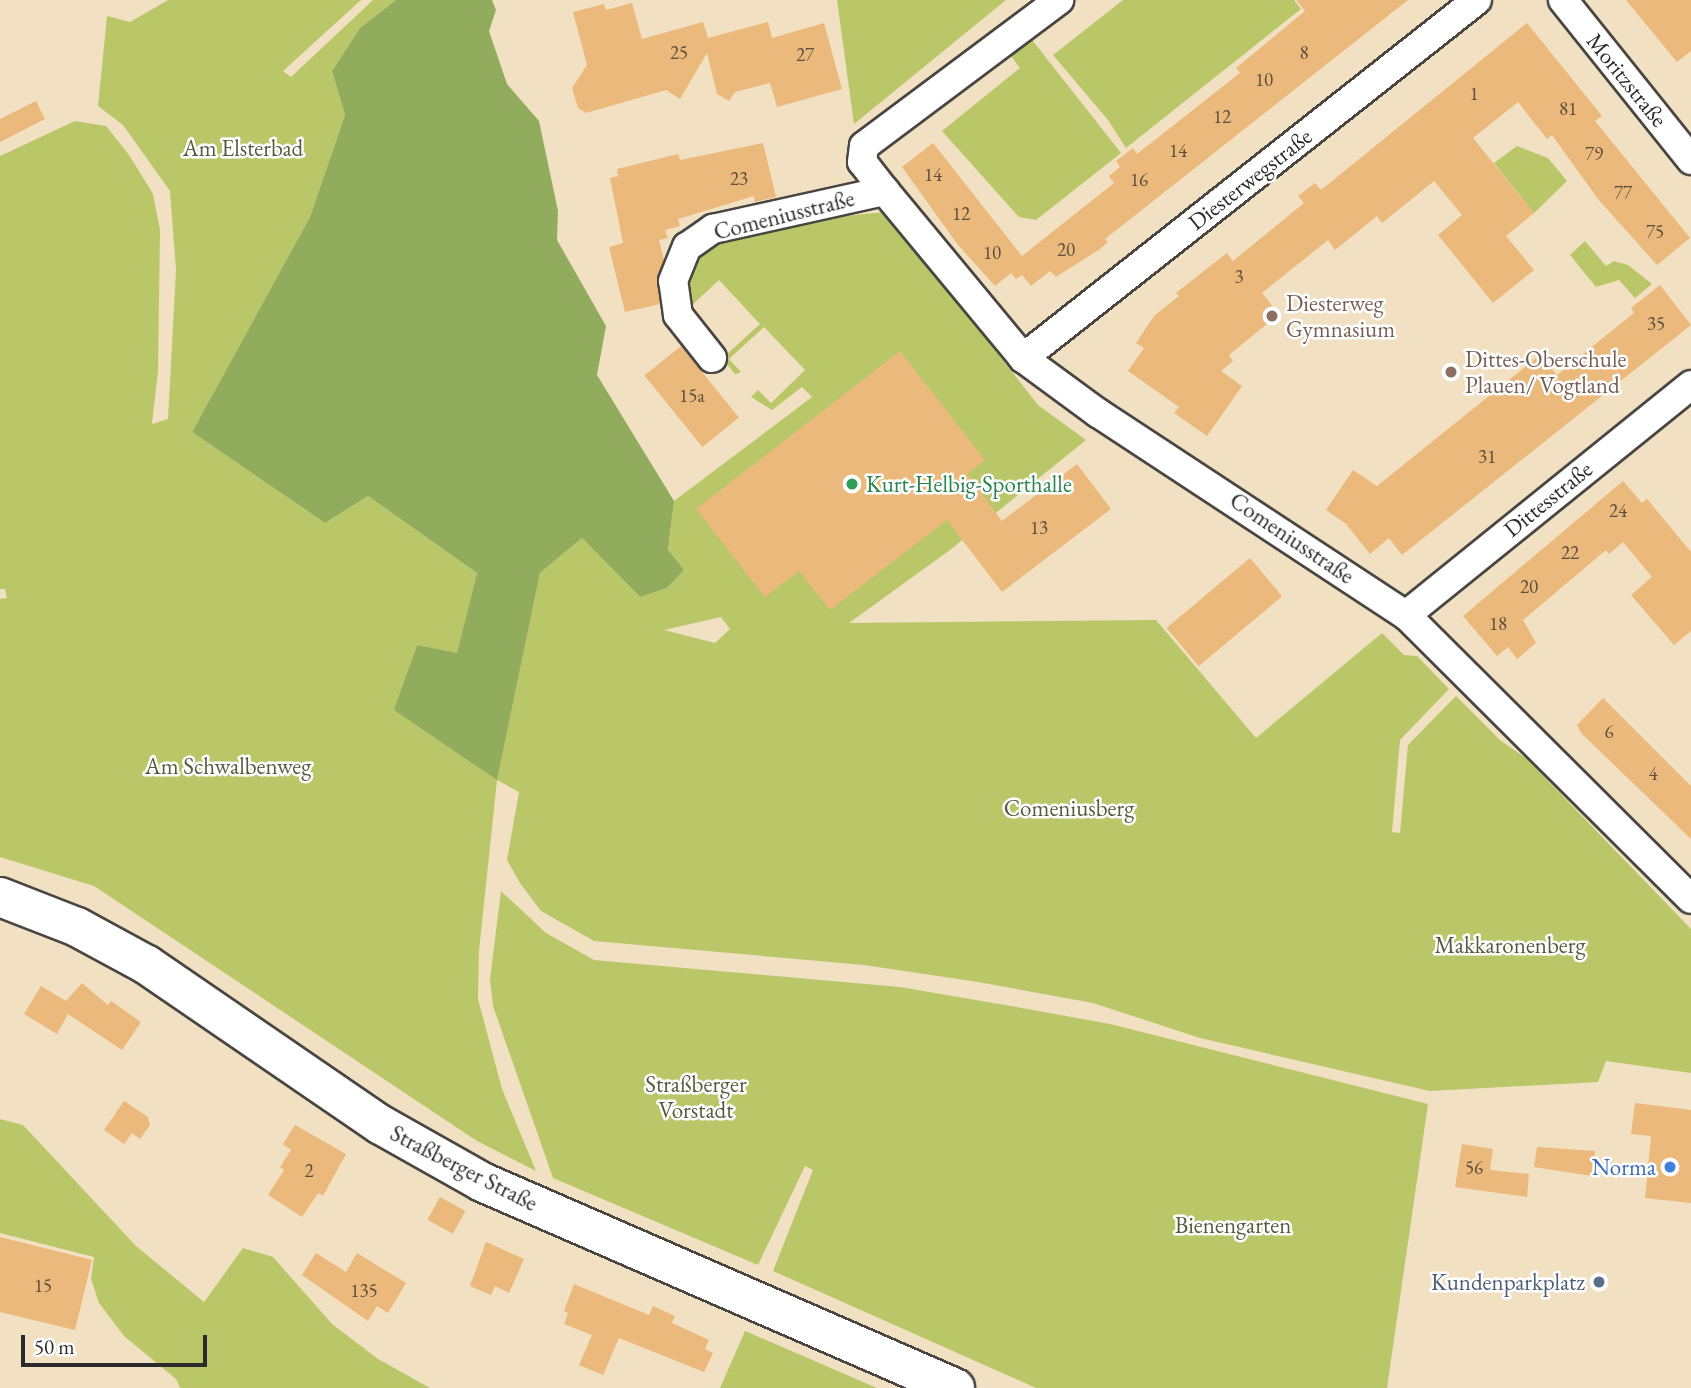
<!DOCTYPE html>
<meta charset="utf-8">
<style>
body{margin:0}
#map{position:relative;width:1691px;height:1388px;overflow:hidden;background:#f2e0c2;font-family:"EB Garamond",serif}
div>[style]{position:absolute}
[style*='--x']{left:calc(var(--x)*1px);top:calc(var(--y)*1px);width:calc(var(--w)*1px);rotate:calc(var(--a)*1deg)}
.green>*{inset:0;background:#b9c769}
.forest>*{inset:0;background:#92ac5d}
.building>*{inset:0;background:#eab97b;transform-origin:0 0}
.roads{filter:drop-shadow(2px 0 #494642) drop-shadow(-2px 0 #494642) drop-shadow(0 2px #494642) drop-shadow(0 -2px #494642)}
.street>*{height:28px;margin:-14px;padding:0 14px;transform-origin:14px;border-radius:14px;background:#fff}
.secondary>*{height:38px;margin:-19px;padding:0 19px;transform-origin:19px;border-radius:19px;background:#fff}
.dots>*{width:19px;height:19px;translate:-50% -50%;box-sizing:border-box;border:4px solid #fff;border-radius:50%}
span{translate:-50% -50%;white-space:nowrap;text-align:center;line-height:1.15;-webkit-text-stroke:5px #fff;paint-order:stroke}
.number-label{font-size:19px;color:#5b4e3f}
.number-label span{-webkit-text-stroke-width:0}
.street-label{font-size:23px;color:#2b2b2b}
.park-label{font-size:23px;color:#565a3e}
.education-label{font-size:23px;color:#785e54}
.left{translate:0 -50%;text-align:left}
.leisure-label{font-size:23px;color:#27864d}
.shop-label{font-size:23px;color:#366cbe}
.right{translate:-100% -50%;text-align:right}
.service-label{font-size:23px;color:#4e5e75}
.scale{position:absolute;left:21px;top:1335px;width:186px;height:32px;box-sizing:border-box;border:4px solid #2b2b2b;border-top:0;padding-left:9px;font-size:21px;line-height:24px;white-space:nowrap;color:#2b2b2b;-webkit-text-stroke:5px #fff;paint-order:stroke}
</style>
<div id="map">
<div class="green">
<i style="clip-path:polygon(evenodd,168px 0,361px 0,283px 71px,291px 77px,373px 0,396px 0,360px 28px,332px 71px,345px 115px,310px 217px,192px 432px,325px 523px,368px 496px,477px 573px,457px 654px,417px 645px,395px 710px,497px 779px,540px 573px,582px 538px,640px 597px,667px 588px,684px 570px,668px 551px,674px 501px,812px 397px,802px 387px,772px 410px,751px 397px,758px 390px,771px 403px,805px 370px,764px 327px,729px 359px,741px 372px,735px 374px,711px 345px,714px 342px,726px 355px,760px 324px,719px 280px,688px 309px,699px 322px,692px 321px,682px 302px,690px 258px,714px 237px,770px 223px,886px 212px,1038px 405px,1086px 440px,950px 550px,849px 623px,1156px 620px,1256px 738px,1382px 633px,1404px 655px,1417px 656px,1449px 689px,1400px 740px,1392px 832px,1400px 833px,1408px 745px,1456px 696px,1501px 741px,1526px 758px,1691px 929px,1691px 1073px,1606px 1061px,1598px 1082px,1430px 1091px,1200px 1038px,1093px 1003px,978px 982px,864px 965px,594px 941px,541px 911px,520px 883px,507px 860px,519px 792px,497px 780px,479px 951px,478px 999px,502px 1089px,536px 1171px,477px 1141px,94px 886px,0 857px,0 599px,7px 598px,5px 589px,0 589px,0 156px,75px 121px,106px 126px,129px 155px,153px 194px,160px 230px,158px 371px,152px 424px,168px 419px,176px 270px,170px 191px,123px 125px,98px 106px,107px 16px,130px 22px,168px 0,721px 617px,730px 629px,715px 643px,664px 630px,721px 617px)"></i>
<i style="clip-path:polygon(837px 0,1006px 0,854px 124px)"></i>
<i style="clip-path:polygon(1123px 0,1294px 0,1301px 9px,1126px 148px,1108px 120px,1053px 55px)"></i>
<i style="clip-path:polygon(1029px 36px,1121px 153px,1036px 220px,1019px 217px,942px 131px,1020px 68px,1008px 52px)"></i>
<i style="clip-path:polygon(1517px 146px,1548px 158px,1567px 181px,1534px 213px,1494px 163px)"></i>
<i style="clip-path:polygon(1585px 241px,1606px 266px,1614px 261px,1628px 265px,1652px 284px,1635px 298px,1619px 280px,1596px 287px,1570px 255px)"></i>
<i style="clip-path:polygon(501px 891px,546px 933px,594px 960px,900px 987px,1022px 1008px,1110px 1024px,1428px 1104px,1387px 1388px,1036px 1388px,773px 1271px,813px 1170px,805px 1166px,758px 1265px,553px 1178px,493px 1006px,490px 979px)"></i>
<i style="clip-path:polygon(0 1119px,23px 1125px,136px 1246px,204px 1302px,243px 1248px,273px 1257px,332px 1324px,378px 1359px,430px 1388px,180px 1388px,176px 1379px,124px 1336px,99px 1303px,91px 1279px,94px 1257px,0 1233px)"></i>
<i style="clip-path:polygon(745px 1331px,877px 1388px,720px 1388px)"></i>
</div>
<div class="forest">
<i style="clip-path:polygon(396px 0,492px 0,496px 10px,489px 31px,507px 84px,539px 121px,558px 211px,557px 240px,606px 326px,597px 375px,674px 501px,668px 550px,684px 570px,667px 588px,640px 597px,582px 538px,540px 573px,497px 780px,394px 710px,417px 645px,457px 653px,477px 573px,368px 496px,325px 523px,192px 432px,310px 217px,345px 115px,332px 71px,360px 28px)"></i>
</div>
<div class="building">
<i style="clip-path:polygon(1296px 0,1408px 0,1105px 239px,1108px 242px,1100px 249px,1056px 277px,1050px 271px,1031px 286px,1022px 275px,1016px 279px,1011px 273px,995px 286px,958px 245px,902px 167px,933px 143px,1022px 256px,1114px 183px,1109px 176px,1120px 167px,1116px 161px,1133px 148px,1137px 154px,1240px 73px,1236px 68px,1305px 11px)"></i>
<i style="clip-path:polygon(1626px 0,1691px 0,1691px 51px,1677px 62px)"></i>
<i style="clip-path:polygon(632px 3px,642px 39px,703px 22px,708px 38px,768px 22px,772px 38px,824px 23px,842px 89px,777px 107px,770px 83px,735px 92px,729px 101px,717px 94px,707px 53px,680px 99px,666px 90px,586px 113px,578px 108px,572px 88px,587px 65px,573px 12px,604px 4px,606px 10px)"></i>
<i style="clip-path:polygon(1527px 23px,1602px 116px,1595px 121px,1690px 238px,1657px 265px,1598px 199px,1552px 135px,1547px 139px,1518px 102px,1473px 138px,1534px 213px,1506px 236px,1534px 270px,1493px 303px,1438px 235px,1462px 215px,1434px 181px,1382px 223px,1377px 216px,1335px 250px,1328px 240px,1262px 293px,1279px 314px,1229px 355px,1233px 361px,1221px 371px,1242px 386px,1207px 436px,1174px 413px,1179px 407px,1128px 371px,1144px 348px,1136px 343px,1154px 316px,1179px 296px,1176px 293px,1227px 253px,1233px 261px,1304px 203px,1298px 196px,1315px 183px,1321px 190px)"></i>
<i style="clip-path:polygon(36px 101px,45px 119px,0 142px,0 119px)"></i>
<i style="clip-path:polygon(763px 143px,776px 197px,755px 202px,754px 196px,678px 219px,680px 226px,665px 230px,668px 238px,659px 240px,664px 260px,657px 283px,660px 304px,625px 312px,609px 247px,623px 243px,610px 178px,618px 176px,617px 169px,678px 154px,680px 160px)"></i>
<i style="clip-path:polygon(1660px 285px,1691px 325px,1402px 555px,1389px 538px,1370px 554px,1346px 524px,1326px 510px,1353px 470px,1377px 486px,1540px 355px,1557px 375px,1634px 313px,1631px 308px)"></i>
<i style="left:681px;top:346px;width:92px;height:47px;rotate:51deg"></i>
<i style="clip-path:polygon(900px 351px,985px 460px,967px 474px,1002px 521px,1077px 464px,1111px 509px,1002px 592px,947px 520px,830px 610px,799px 571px,765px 597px,696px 509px)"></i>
<i style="clip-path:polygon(1623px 481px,1642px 503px,1647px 499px,1691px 552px,1691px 631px,1674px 645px,1631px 595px,1652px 577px,1623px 542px,1609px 554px,1606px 550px,1523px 620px,1536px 643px,1517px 659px,1508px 647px,1497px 656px,1463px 616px)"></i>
<i style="left:1250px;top:558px;width:50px;height:109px;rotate:50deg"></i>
<i style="clip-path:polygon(1603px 698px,1691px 786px,1691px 839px,1581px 733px,1577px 725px)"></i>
<i style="clip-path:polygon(82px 983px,108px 1005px,111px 1001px,141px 1022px,122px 1050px,68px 1014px,57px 1034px,24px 1014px,41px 986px,66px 1001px)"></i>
<i style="clip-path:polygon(124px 1101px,148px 1117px,150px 1125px,140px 1139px,132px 1133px,124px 1144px,104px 1130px)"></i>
<i style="clip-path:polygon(1635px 1103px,1691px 1110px,1691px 1203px,1645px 1198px,1651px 1136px,1631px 1134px)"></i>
<i style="clip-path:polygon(295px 1125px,346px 1154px,323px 1196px,318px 1193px,302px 1217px,268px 1195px,284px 1170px,280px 1167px,291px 1150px,283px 1144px)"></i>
<i style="clip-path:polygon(1462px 1144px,1493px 1149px,1490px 1170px,1529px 1174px,1527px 1197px,1455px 1187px)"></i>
<i style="clip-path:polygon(1537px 1147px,1595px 1151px,1592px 1176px,1534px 1167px)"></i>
<i style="left:440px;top:1197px;width:29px;height:26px;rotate:29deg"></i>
<i style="clip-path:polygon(0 1237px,92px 1260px,75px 1330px,0 1312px)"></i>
<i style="clip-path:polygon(486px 1242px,524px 1259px,509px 1293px,495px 1286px,491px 1295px,470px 1286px)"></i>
<i style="clip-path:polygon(316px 1253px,346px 1272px,357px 1253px,406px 1283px,388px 1313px,377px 1306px,368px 1321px,302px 1275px)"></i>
<i style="clip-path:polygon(574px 1284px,649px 1315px,653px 1306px,675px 1316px,672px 1323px,709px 1340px,705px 1349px,713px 1353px,704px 1372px,619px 1338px,603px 1375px,579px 1365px,592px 1335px,564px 1324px,568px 1313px,564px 1311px)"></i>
</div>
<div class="roads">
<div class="street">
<i style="--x:1563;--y:0;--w:205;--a:51.3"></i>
<i style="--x:885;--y:191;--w:37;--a:-128"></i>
<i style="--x:862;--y:162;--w:16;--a:-83"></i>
<i style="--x:864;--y:146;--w:244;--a:-36.8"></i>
<i style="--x:712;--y:358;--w:55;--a:-128.3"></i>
<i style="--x:678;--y:315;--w:34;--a:-98"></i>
<i style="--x:673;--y:281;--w:37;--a:-68"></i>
<i style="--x:687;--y:247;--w:32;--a:-35"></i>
<i style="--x:713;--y:229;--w:176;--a:-12.5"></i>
<i style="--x:885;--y:191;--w:217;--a:50.4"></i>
<i style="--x:1023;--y:358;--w:93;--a:36.3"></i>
<i style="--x:1098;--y:413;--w:368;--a:33.3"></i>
<i style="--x:1406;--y:615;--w:402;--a:44.9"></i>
<i style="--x:1023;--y:358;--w:578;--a:-38.26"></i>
<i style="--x:1406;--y:615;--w:366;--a:-38.9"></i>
</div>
<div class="secondary">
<i style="--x:0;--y:897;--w:83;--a:21.3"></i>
<i style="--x:77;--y:927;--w:80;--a:28.5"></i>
<i style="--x:147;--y:965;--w:283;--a:34.4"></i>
<i style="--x:381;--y:1125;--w:116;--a:29.4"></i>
<i style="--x:482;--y:1182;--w:516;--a:23.53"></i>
</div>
</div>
<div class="dots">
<i style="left:1272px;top:316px;background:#8d6e63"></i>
<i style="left:1451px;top:372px;background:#8d6e63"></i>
<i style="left:852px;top:484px;background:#2e9e5b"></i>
<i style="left:1670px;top:1167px;background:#3f7fe0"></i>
<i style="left:1599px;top:1282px;background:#5c6f8a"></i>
</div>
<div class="number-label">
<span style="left:679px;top:53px">25</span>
<span style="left:1304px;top:53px">8</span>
<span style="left:805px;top:55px">27</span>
<span style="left:1264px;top:80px">10</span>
<span style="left:1474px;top:94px">1</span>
<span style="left:1568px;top:109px">81</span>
<span style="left:1222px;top:117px">12</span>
<span style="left:1178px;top:151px">14</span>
<span style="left:1594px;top:154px">79</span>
<span style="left:933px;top:175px">14</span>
<span style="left:739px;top:179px">23</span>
<span style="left:1139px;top:180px">16</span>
<span style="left:1623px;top:193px">77</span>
<span style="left:961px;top:214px">12</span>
<span style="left:1655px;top:232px">75</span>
<span style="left:1066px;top:250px">20</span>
<span style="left:992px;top:253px">10</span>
<span style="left:1239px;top:277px">3</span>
<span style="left:1656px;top:324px">35</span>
<span style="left:692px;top:396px">15a</span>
<span style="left:1487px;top:457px">31</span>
<span style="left:1618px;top:511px">24</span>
<span style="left:1039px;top:528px">13</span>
<span style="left:1570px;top:553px">22</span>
<span style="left:1529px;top:587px">20</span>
<span style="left:1498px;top:624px">18</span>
<span style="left:1609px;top:732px">6</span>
<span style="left:1653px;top:774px">4</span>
<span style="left:1474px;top:1168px">56</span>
<span style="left:309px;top:1171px">2</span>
<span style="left:43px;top:1286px">15</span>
<span style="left:364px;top:1291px">135</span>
</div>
<div class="street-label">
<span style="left:1627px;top:80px;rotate:51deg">Moritzstraße</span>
<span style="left:1250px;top:179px;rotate:-38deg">Diesterwegstraße</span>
<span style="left:784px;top:215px;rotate:-14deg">Comeniusstraße</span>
<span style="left:1548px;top:499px;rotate:-39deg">Dittesstraße</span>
<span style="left:1292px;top:538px;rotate:34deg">Comeniusstraße</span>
<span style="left:464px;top:1168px;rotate:27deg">Straßberger Straße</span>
</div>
<div class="park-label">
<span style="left:243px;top:148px">Am Elsterbad</span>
<span style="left:228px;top:766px">Am Schwalbenweg</span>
<span style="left:1069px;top:808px">Comeniusberg</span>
<span style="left:1510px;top:945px">Makkaronenberg</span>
<span style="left:696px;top:1097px">Straßberger<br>Vorstadt</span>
<span style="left:1233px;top:1225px">Bienengarten</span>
</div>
<div class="education-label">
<span class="left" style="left:1286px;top:316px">Diesterweg<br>Gymnasium</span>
<span class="left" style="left:1465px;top:372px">Dittes-Oberschule<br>Plauen/ Vogtland</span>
</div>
<div class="leisure-label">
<span class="left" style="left:866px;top:484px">Kurt-Helbig-Sporthalle</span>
</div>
<div class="shop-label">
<span class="right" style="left:1656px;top:1167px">Norma</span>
</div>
<div class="service-label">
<span class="right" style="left:1585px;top:1282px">Kundenparkplatz</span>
</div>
<div class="scale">50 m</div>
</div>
